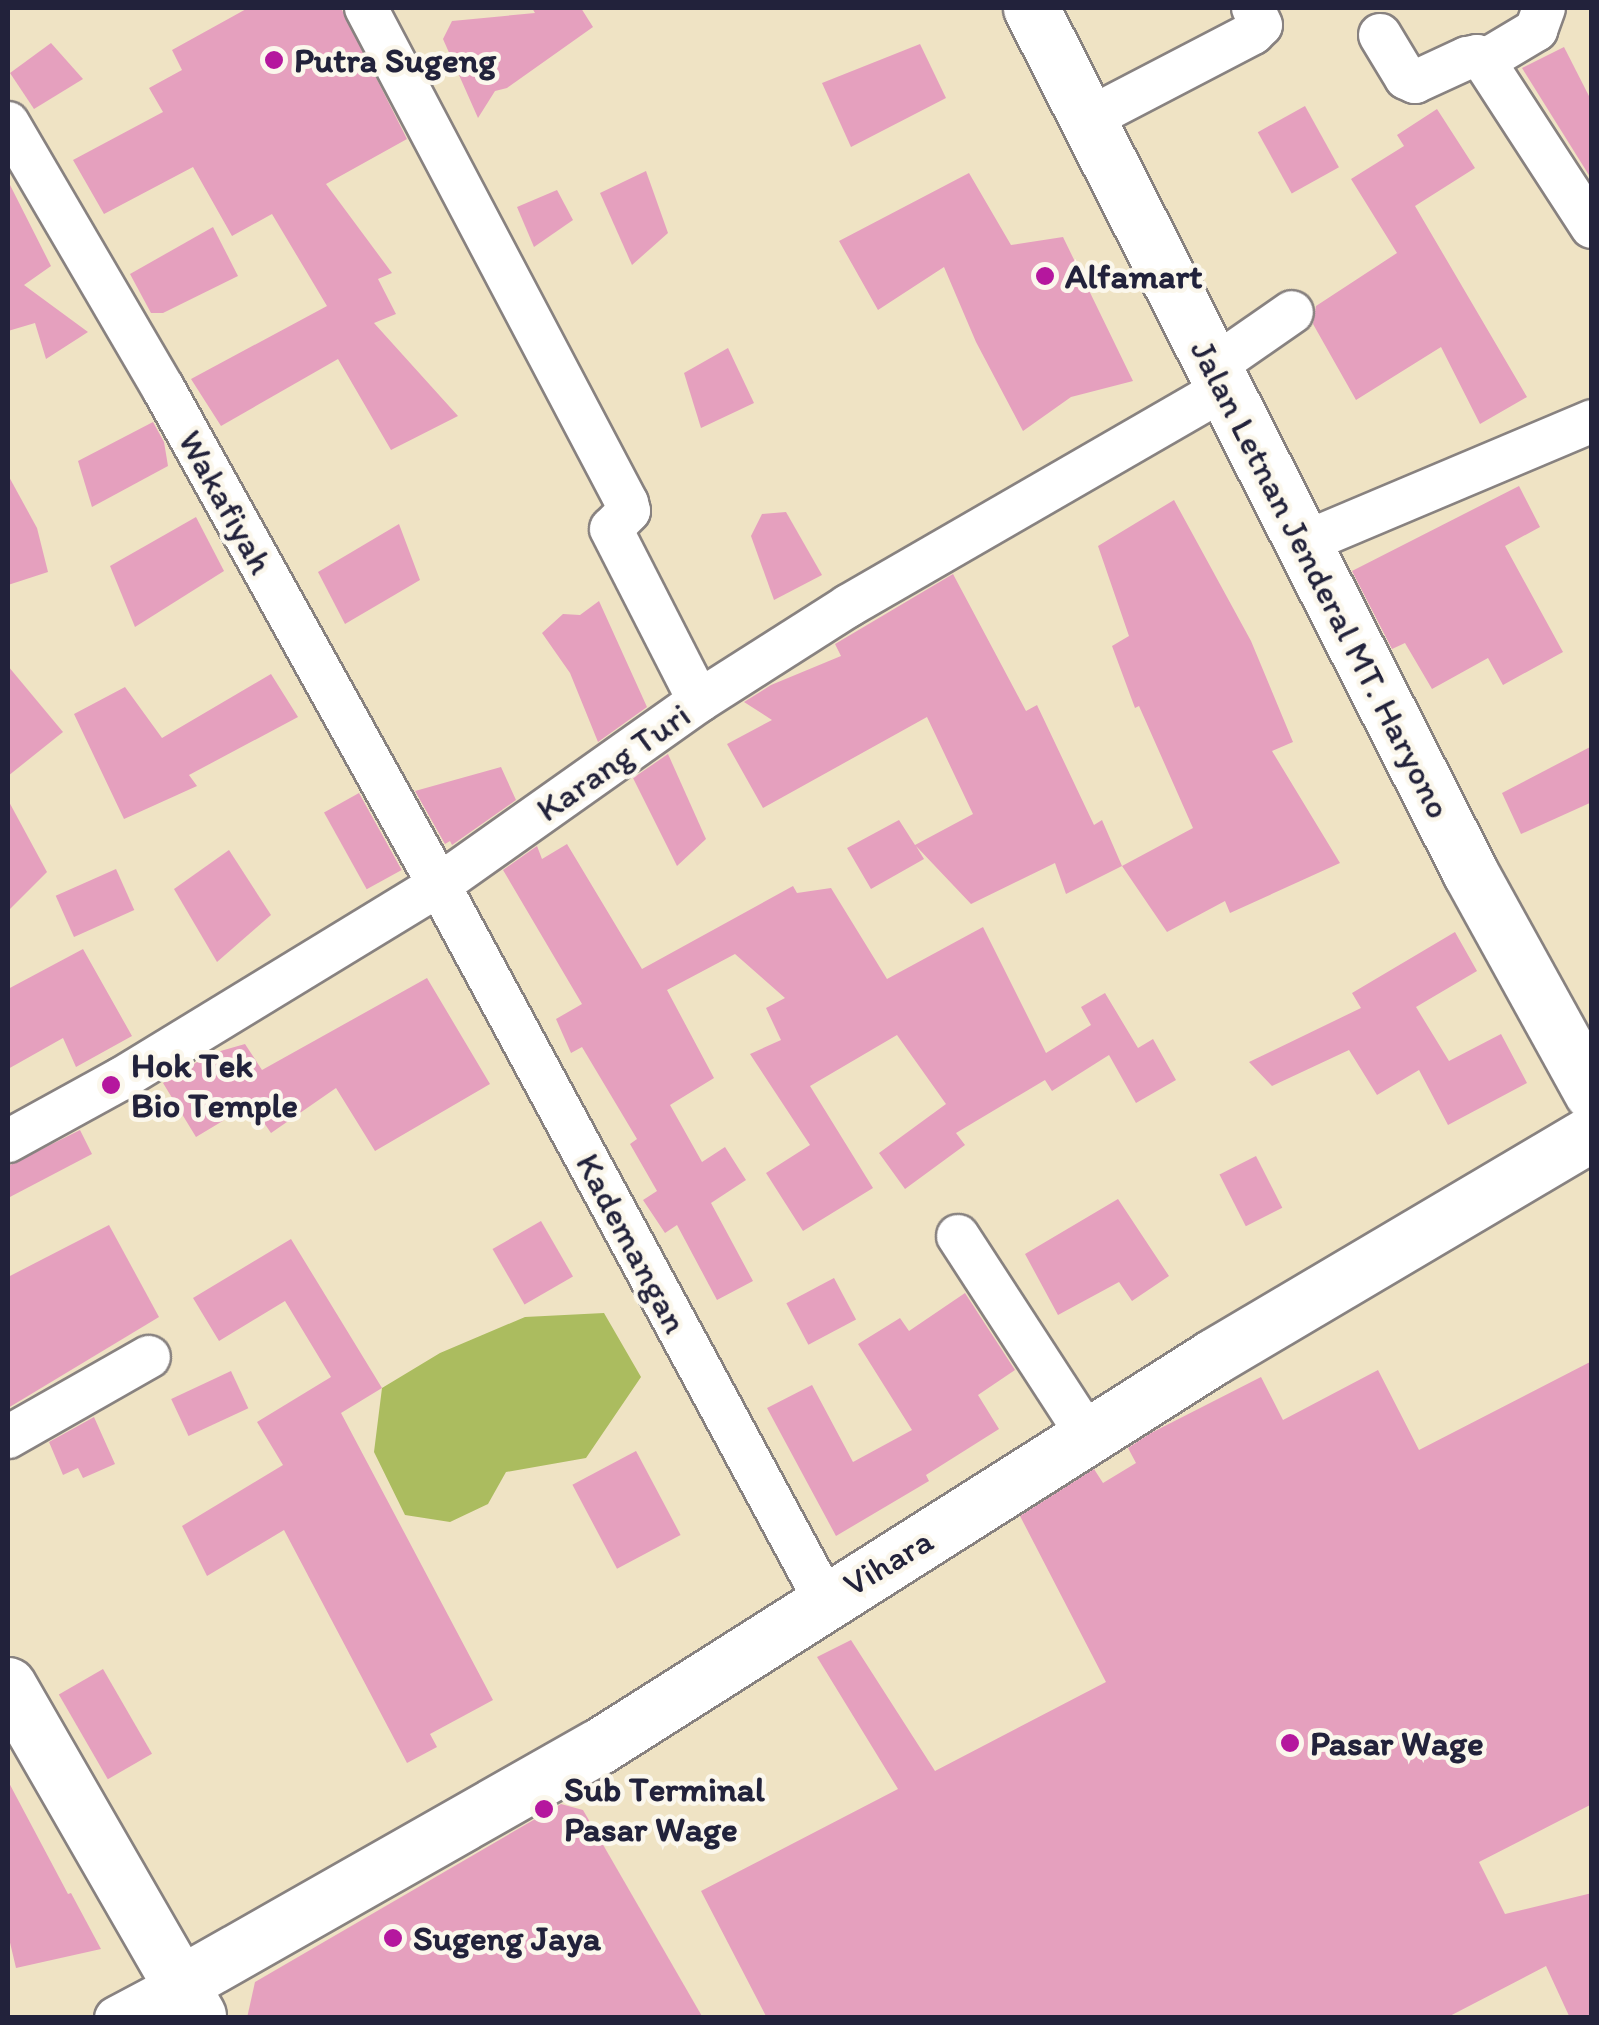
<!DOCTYPE html>
<style>
body{margin:0}
#map{position:relative;width:1599px;height:2025px;overflow:hidden;background:#efe3c4;font-family:Itim,sans-serif}
div>[style]{position:absolute}
[style*='--x']{left:calc(var(--x)*1px);top:calc(var(--y)*1px);width:calc(var(--w)*1px);rotate:calc(var(--a)*1deg)}
.green>*{inset:0;background:#abbc5f}
.building>*{inset:0;background:#e5a0be;transform-origin:0 0}
.roads{filter:drop-shadow(2px 0 #888280) drop-shadow(-2px 0 #888280) drop-shadow(0 2px #888280) drop-shadow(0 -2px #888280)}
.minor>*{height:42px;margin:-21px;padding:0 21px;transform-origin:21px;border-radius:21px;background:#fff}
.tertiary>*{height:55px;margin:-27.5px;padding:0 27.5px;transform-origin:27.5px;border-radius:27.5px;background:#fff}
.secondary>*{height:55px;margin:-27.5px;padding:0 27.5px;transform-origin:27.5px;border-radius:27.5px;background:#fff}
.dots>*{width:28px;height:28px;translate:-50% -50%;box-sizing:border-box;border:5px solid #fbf7ec;border-radius:50%}
span{translate:-50% -50%;white-space:nowrap;text-align:center;line-height:1.15;-webkit-text-stroke:9px #fbf7ec;paint-order:stroke}
.poi-label{font-size:35px;color:#22223b;font-weight:700}
.left{translate:0 -50%;text-align:left}
.street-label{font-size:35px;color:#22223b}
.frame{position:absolute;inset:0;border:10px solid #22223b;pointer-events:none}
</style>
<div id="map">
<div class="green">
<i style="clip-path:polygon(604px 1313px,641px 1377px,586px 1458px,506px 1472px,488px 1504px,450px 1522px,405px 1515px,374px 1452px,382px 1388px,440px 1353px,525px 1317px)"></i>
</div>
<div class="building">
<i style="clip-path:polygon(248px 8px,341px 8px,407px 139px,326px 184px,392px 273px,378px 279px,396px 314px,374px 323px,458px 416px,391px 450px,338px 359px,221px 426px,191px 379px,327px 306px,272px 214px,232px 236px,193px 167px,104px 214px,73px 160px,163px 112px,149px 88px,182px 70px,172px 50px)"></i>
<i style="clip-path:polygon(532px 8px,581px 8px,593px 27px,507px 88px,495px 91px,478px 118px,443px 39px,452px 21px,535px 13px)"></i>
<i style="clip-path:polygon(51px 43px,83px 79px,34px 109px,10px 73px)"></i>
<i style="clip-path:polygon(920px 44px,946px 98px,851px 147px,822px 83px)"></i>
<i style="clip-path:polygon(1564px 47px,1592px 102px,1592px 180px,1522px 68px)"></i>
<i style="left:1305px;top:106px;width:70px;height:54px;rotate:61deg"></i>
<i style="clip-path:polygon(1437px 109px,1475px 168px,1415px 206px,1527px 397px,1480px 424px,1441px 347px,1356px 400px,1313px 324px,1316px 306px,1397px 253px,1351px 179px,1404px 146px,1397px 135px)"></i>
<i style="clip-path:polygon(646px 171px,668px 233px,632px 265px,600px 193px)"></i>
<i style="clip-path:polygon(969px 173px,1011px 245px,1063px 237px,1133px 381px,1071px 397px,1023px 431px,976px 342px,944px 267px,878px 310px,839px 241px)"></i>
<i style="clip-path:polygon(8px 181px,51px 266px,24px 285px,88px 332px,46px 359px,35px 323px,8px 331px)"></i>
<i style="clip-path:polygon(557px 190px,573px 220px,534px 247px,517px 207px)"></i>
<i style="clip-path:polygon(213px 227px,238px 276px,163px 313px,151px 313px,130px 274px)"></i>
<i style="clip-path:polygon(728px 348px,754px 403px,701px 428px,684px 373px)"></i>
<i style="clip-path:polygon(153px 422px,164px 442px,168px 466px,92px 507px,78px 461px)"></i>
<i style="clip-path:polygon(8px 475px,37px 528px,48px 572px,8px 585px)"></i>
<i style="clip-path:polygon(1519px 486px,1540px 527px,1505px 546px,1563px 652px,1503px 685px,1488px 658px,1432px 689px,1405px 643px,1392px 649px,1352px 571px)"></i>
<i style="clip-path:polygon(1174px 500px,1251px 641px,1293px 742px,1272px 751px,1340px 863px,1230px 913px,1225px 901px,1167px 932px,1122px 866px,1193px 828px,1139px 706px,1135px 708px,1112px 646px,1129px 636px,1098px 546px)"></i>
<i style="clip-path:polygon(786px 512px,822px 575px,774px 600px,751px 536px,762px 514px)"></i>
<i style="clip-path:polygon(196px 517px,224px 571px,135px 627px,110px 566px)"></i>
<i style="clip-path:polygon(399px 524px,420px 580px,345px 624px,318px 572px)"></i>
<i style="clip-path:polygon(953px 574px,1026px 711px,1037px 705px,1094px 825px,1102px 820px,1122px 866px,1066px 894px,1055px 863px,971px 904px,916px 846px,924px 859px,871px 889px,847px 848px,899px 820px,915px 845px,973px 814px,927px 717px,763px 808px,727px 744px,772px 720px,744px 702px,771px 685px,841px 656px,835px 644px)"></i>
<i style="clip-path:polygon(599px 601px,647px 707px,598px 742px,570px 673px,542px 633px,563px 614px,580px 615px)"></i>
<i style="clip-path:polygon(8px 666px,63px 732px,8px 776px)"></i>
<i style="clip-path:polygon(271px 674px,298px 717px,189px 775px,197px 786px,124px 819px,74px 714px,125px 687px,162px 738px)"></i>
<i style="clip-path:polygon(1592px 746px,1592px 802px,1521px 834px,1502px 793px)"></i>
<i style="clip-path:polygon(668px 754px,706px 839px,677px 866px,633px 778px)"></i>
<i style="clip-path:polygon(501px 767px,516px 800px,452px 845px,450px 841px,445px 844px,415px 791px)"></i>
<i style="left:359px;top:793px;width:88px;height:40px;rotate:61deg"></i>
<i style="clip-path:polygon(8px 800px,47px 872px,8px 911px)"></i>
<i style="clip-path:polygon(567px 844px,642px 969px,793px 886px,797px 893px,831px 888px,887px 979px,983px 927px,1046px 1053px,1091px 1025px,1081px 1007px,1105px 993px,1138px 1048px,1153px 1039px,1176px 1080px,1136px 1103px,1109px 1055px,1052px 1091px,1045px 1080px,956px 1133px,965px 1145px,905px 1189px,879px 1153px,946px 1104px,897px 1035px,810px 1086px,873px 1188px,803px 1231px,766px 1173px,810px 1145px,750px 1054px,781px 1040px,766px 1008px,785px 998px,735px 954px,667px 990px,714px 1078px,670px 1105px,702px 1162px,725px 1147px,746px 1180px,711px 1203px,753px 1281px,717px 1300px,677px 1225px,665px 1233px,643px 1200px,657px 1191px,630px 1144px,637px 1139px,582px 1047px,571px 1053px,556px 1019px,582px 1004px,503px 870px,537px 846px,542px 859px)"></i>
<i style="clip-path:polygon(229px 850px,271px 915px,217px 962px,174px 889px)"></i>
<i style="left:116px;top:869px;width:45px;height:66px;rotate:66deg"></i>
<i style="clip-path:polygon(1455px 932px,1477px 971px,1416px 1007px,1449px 1061px,1501px 1034px,1527px 1083px,1448px 1125px,1419px 1070px,1377px 1095px,1349px 1050px,1272px 1086px,1249px 1062px,1361px 1008px,1352px 993px)"></i>
<i style="clip-path:polygon(83px 949px,132px 1036px,76px 1067px,63px 1038px,8px 1069px,8px 989px)"></i>
<i style="clip-path:polygon(427px 978px,490px 1084px,375px 1151px,336px 1088px,271px 1133px,251px 1104px,196px 1137px,163px 1083px,210px 1054px,245px 1044px,262px 1070px)"></i>
<i style="clip-path:polygon(80px 1130px,92px 1154px,8px 1198px,8px 1166px)"></i>
<i style="left:1256px;top:1156px;width:58px;height:41px;rotate:63deg"></i>
<i style="clip-path:polygon(1118px 1199px,1169px 1276px,1132px 1301px,1119px 1282px,1058px 1315px,1025px 1254px)"></i>
<i style="left:541px;top:1221px;width:64px;height:56px;rotate:60deg"></i>
<i style="clip-path:polygon(109px 1225px,159px 1317px,8px 1408px,8px 1277px)"></i>
<i style="clip-path:polygon(291px 1239px,382px 1388px,341px 1413px,493px 1700px,430px 1734px,437px 1747px,407px 1763px,284px 1530px,207px 1576px,182px 1526px,283px 1465px,257px 1422px,331px 1377px,285px 1301px,219px 1341px,193px 1298px)"></i>
<i style="left:834px;top:1278px;width:47px;height:54px;rotate:62deg"></i>
<i style="clip-path:polygon(965px 1293px,1015px 1370px,978px 1395px,999px 1429px,926px 1475px,929px 1481px,836px 1536px,767px 1408px,812px 1385px,853px 1462px,912px 1430px,858px 1344px,900px 1318px,909px 1331px)"></i>
<i style="clip-path:polygon(1592px 1361px,1592px 1804px,1479px 1862px,1505px 1914px,1592px 1893px,1592px 2018px,1570px 2018px,1546px 1966px,1446px 2018px,767px 2018px,701px 1891px,898px 1789px,817px 1657px,851px 1640px,935px 1771px,1106px 1682px,1020px 1516px,1094px 1469px,1103px 1483px,1136px 1463px,1128px 1448px,1151px 1433px,1261px 1377px,1283px 1420px,1378px 1370px,1419px 1450px)"></i>
<i style="left:231px;top:1371px;width:41px;height:66px;rotate:65deg"></i>
<i style="clip-path:polygon(94px 1417px,115px 1464px,83px 1478px,78px 1468px,63px 1475px,49px 1442px)"></i>
<i style="left:636px;top:1451px;width:95px;height:72px;rotate:62deg"></i>
<i style="left:103px;top:1669px;width:98px;height:51px;rotate:60deg"></i>
<i style="clip-path:polygon(8px 1781px,68px 1894px,71px 1893px,101px 1949px,16px 1968px,8px 1934px)"></i>
<i style="clip-path:polygon(561px 1804px,583px 1810px,703px 2018px,247px 2018px,255px 1982px)"></i>
</div>
<div class="roads">
<div class="minor">
<i style="--x:366;--y:8;--w:560;--a:62.2"></i>
<i style="--x:627;--y:503;--w:8;--a:76"></i>
<i style="--x:629;--y:511;--w:25;--a:135"></i>
<i style="--x:611;--y:529;--w:193;--a:62.9"></i>
<i style="--x:1380;--y:35;--w:50;--a:58.8"></i>
<i style="--x:1406;--y:78;--w:10;--a:24"></i>
<i style="--x:1415;--y:82;--w:57;--a:-24.8"></i>
<i style="--x:1467;--y:58;--w:10;--a:-11"></i>
<i style="--x:1477;--y:56;--w:9;--a:36"></i>
<i style="--x:1484;--y:61;--w:198;--a:57"></i>
<i style="--x:1484;--y:61;--w:61;--a:-30.8"></i>
<i style="--x:1536;--y:30;--w:23;--a:-70"></i>
<i style="--x:1088;--y:119;--w:186;--a:-27.5"></i>
<i style="--x:1253;--y:33;--w:11;--a:-45"></i>
<i style="--x:1261;--y:25;--w:19;--a:-115"></i>
<i style="--x:8;--y:123;--w:307;--a:59.7"></i>
<i style="--x:163;--y:388;--w:568;--a:60.96"></i>
<i style="--x:439;--y:885;--w:813;--a:61.64"></i>
<i style="--x:1213;--y:367;--w:96;--a:-34.8"></i>
<i style="--x:1306;--y:542;--w:311;--a:-22.9"></i>
<i style="--x:8;--y:1141;--w:129;--a:-28.8"></i>
<i style="--x:121;--y:1079;--w:373;--a:-31.4"></i>
<i style="--x:439;--y:885;--w:319;--a:-35.3"></i>
<i style="--x:699;--y:701;--w:177;--a:-32.5"></i>
<i style="--x:848;--y:606;--w:434;--a:-30"></i>
<i style="--x:958;--y:1236;--w:242;--a:57"></i>
<i style="--x:8;--y:1437;--w:162;--a:-29.6"></i>
<i style="--x:116;--y:2018;--w:72;--a:-28"></i>
</div>
<div class="tertiary">
<i style="--x:8;--y:1685;--w:381;--a:60.1"></i>
<i style="--x:180;--y:1984;--w:481;--a:-29.6"></i>
<i style="--x:598;--y:1747;--w:728;--a:-32.38"></i>
<i style="--x:1213;--y:1357;--w:440;--a:-30.6"></i>
</div>
<div class="secondary">
<i style="--x:1031;--y:8;--w:969;--a:63.06"></i>
<i style="--x:1470;--y:872;--w:252;--a:61.1"></i>
</div>
</div>
<div class="dots">
<i style="left:274px;top:60px;background:#b5179e"></i>
<i style="left:1045px;top:276px;background:#b5179e"></i>
<i style="left:111px;top:1085px;background:#b5179e"></i>
<i style="left:1290px;top:1743px;background:#b5179e"></i>
<i style="left:544px;top:1809px;background:#b5179e"></i>
<i style="left:393px;top:1938px;background:#b5179e"></i>
</div>
<div class="poi-label">
<span class="left" style="left:294px;top:60px">Putra Sugeng</span>
<span class="left" style="left:1065px;top:276px">Alfamart</span>
<span class="left" style="left:131px;top:1085px">Hok Tek<br>Bio Temple</span>
<span class="left" style="left:1310px;top:1743px">Pasar Wage</span>
<span class="left" style="left:564px;top:1809px">Sub Terminal<br>Pasar Wage</span>
<span class="left" style="left:413px;top:1938px">Sugeng Jaya</span>
</div>
<div class="street-label">
<span style="left:226px;top:502px;rotate:61deg">Wakafiyah</span>
<span style="left:1321px;top:579px;rotate:63deg">Jalan Letnan Jenderal MT. Haryono</span>
<span style="left:613px;top:762px;rotate:-35deg">Karang Turi</span>
<span style="left:632px;top:1243px;rotate:62deg">Kademangan</span>
<span style="left:888px;top:1562px;rotate:-31deg">Vihara</span>
</div>
<div class="frame"></div>
</div>
